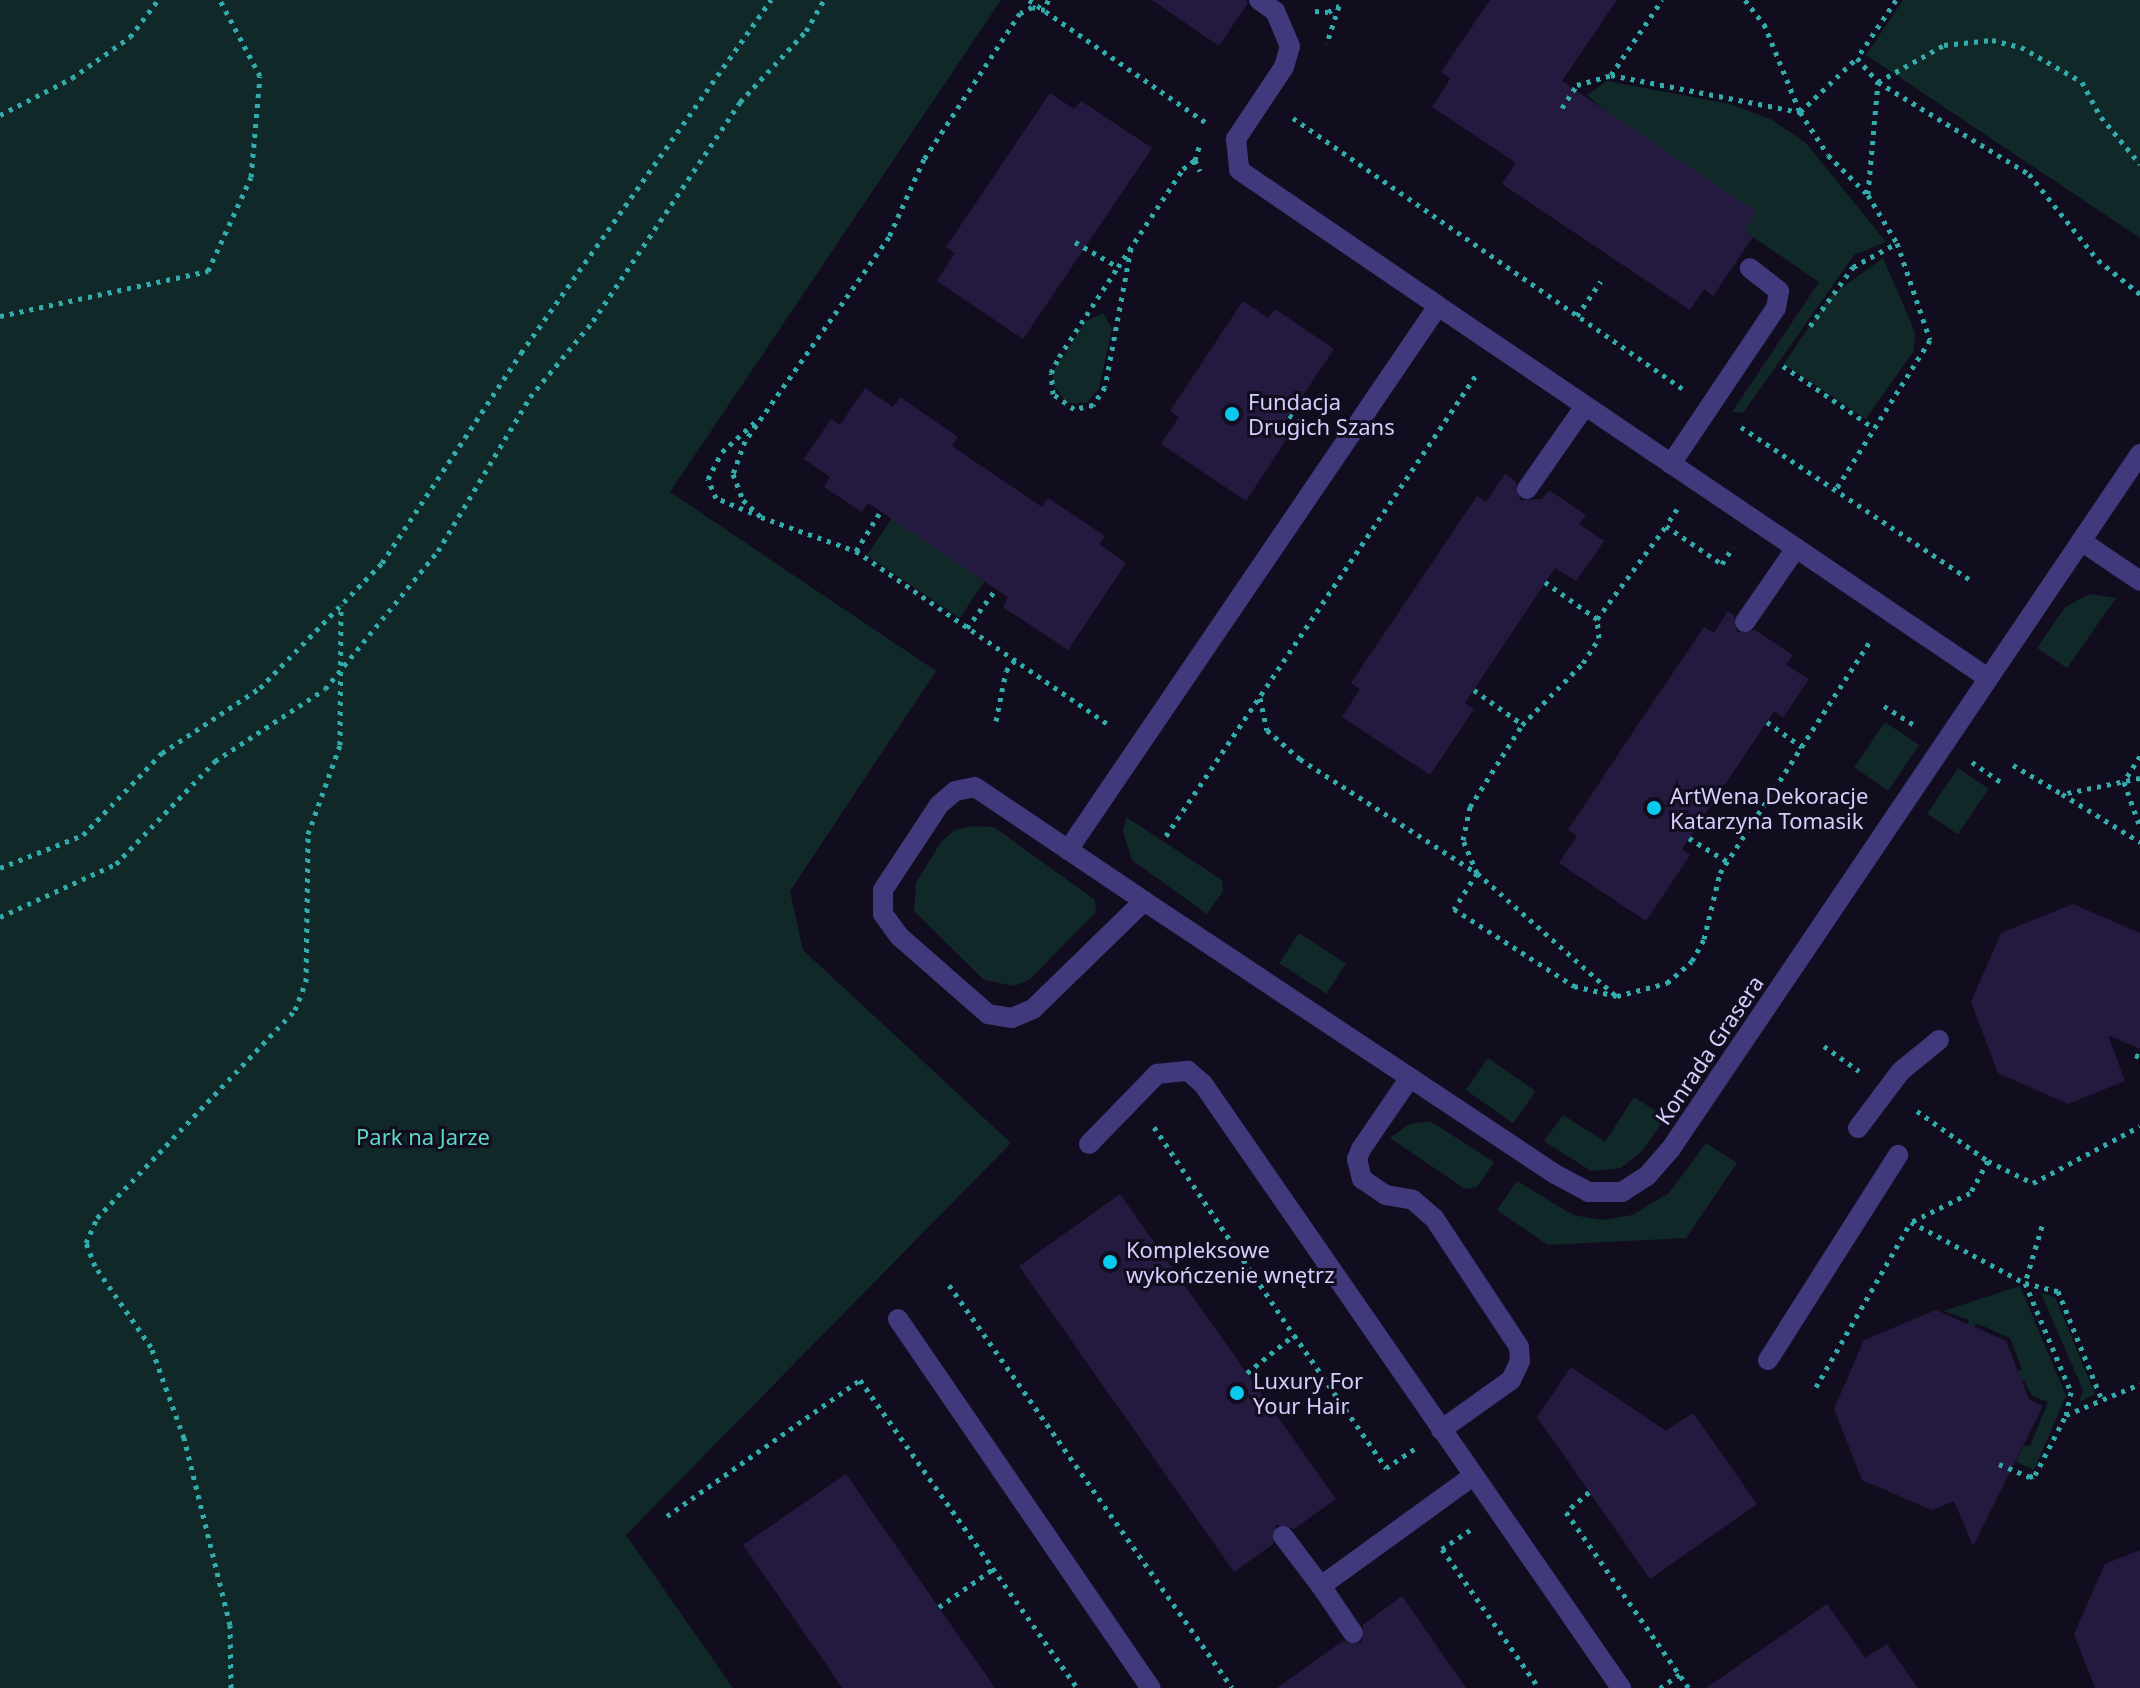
<!DOCTYPE html>
<meta charset="utf-8">
<style>
body{margin:0}
#map{position:relative;width:2140px;height:1688px;overflow:hidden;background:#110d1f;font-family:"Noto Sans",sans-serif}
div>[style]{position:absolute}
[style*='--x']{left:calc(var(--x)*1px);top:calc(var(--y)*1px);width:calc(var(--w)*1px);rotate:calc(var(--a)*1deg)}
.green>*{inset:0;background:#112829;transform-origin:0 0}
.building>*{inset:0;background:#241a3f}
.path>*{height:5px;margin-top:-2.5px;transform-origin:0;background:repeating-linear-gradient(90deg,#32adac 0 4px,transparent 0 10px)}
.minor>*{height:20px;margin:-10px;padding:0 10px;transform-origin:10px;border-radius:10px;background:#403a7d}
.dots>*{width:22px;height:22px;translate:-50% -50%;box-sizing:border-box;border:4px solid #110d1f;border-radius:50%}
span{translate:-50% -50%;white-space:nowrap;text-align:center;line-height:1.15;-webkit-text-stroke:6px #110d1f;paint-order:stroke}
.poi-label{font-size:22px;color:#d6cdfd}
.left{translate:0 -50%;text-align:left}
.street-label{font-size:22px;color:#d6cdfd}
.park-label{font-size:22px;color:#5ddac2}
</style>
<div id="map">
<div class="green">
<i style="clip-path:polygon(0 0,1001px 0,670px 492px,936px 671px,790px 891px,803px 950px,1011px 1143px,626px 1535px,733px 1688px,0 1688px)"></i>
<i style="clip-path:polygon(1903px 0,2140px 0,2140px 238px,1866px 55px)"></i>
<i style="clip-path:polygon(1607px 81px,1730px 104px,1770px 119px,1805px 142px,1886px 242px,1854px 255px,1743px 413px,1732px 412px,1819px 282px,1744px 231px,1587px 95px)"></i>
<i style="clip-path:polygon(1883px 258px,1915px 332px,1914px 350px,1866px 419px,1784px 364px,1829px 297px)"></i>
<i style="clip-path:polygon(1103px 313px,1112px 328px,1099px 388px,1087px 403px,1067px 403px,1052px 383px,1054px 370px,1086px 321px)"></i>
<i style="left:892px;top:518px;width:112px;height:45px;rotate:34deg"></i>
<i style="clip-path:polygon(2090px 594px,2116px 598px,2067px 668px,2037px 648px,2065px 607px)"></i>
<i style="left:1885px;top:722px;width:41px;height:55px;rotate:34deg"></i>
<i style="left:1958px;top:768px;width:37px;height:55px;rotate:34deg"></i>
<i style="clip-path:polygon(1126px 817px,1222px 880px,1223px 891px,1207px 914px,1132px 860px,1123px 831px)"></i>
<i style="clip-path:polygon(973px 826px,994px 827px,1095px 900px,1096px 912px,1029px 980px,1014px 986px,984px 980px,914px 911px,916px 883px,941px 842px,955px 830px)"></i>
<i style="left:1299px;top:933px;width:56px;height:36px;rotate:33deg"></i>
<i style="left:1488px;top:1058px;width:58px;height:39px;rotate:35deg"></i>
<i style="clip-path:polygon(1634px 1097px,1666px 1117px,1642px 1151px,1621px 1168px,1591px 1171px,1544px 1141px,1563px 1115px,1605px 1142px)"></i>
<i style="clip-path:polygon(1430px 1121px,1494px 1162px,1477px 1187px,1465px 1189px,1390px 1138px,1409px 1124px)"></i>
<i style="clip-path:polygon(1706px 1143px,1737px 1163px,1686px 1238px,1548px 1245px,1497px 1210px,1517px 1181px,1573px 1215px,1602px 1220px,1632px 1215px,1669px 1193px)"></i>
<i style="clip-path:polygon(2020px 1286px,2066px 1396px,2034px 1470px,2016px 1462px,2024px 1445px,2030px 1446px,2048px 1402px,2032px 1396px,2024px 1380px,2013px 1385px,2010px 1377px,2022px 1369px,2010px 1338px,1976px 1323px,1969px 1336px,1964px 1333px,1969px 1320px,1943px 1311px)"></i>
<i style="clip-path:polygon(2041px 1293px,2055px 1297px,2095px 1394px,2079px 1402px,2083px 1390px)"></i>
</div>
<div class="building">
<i style="clip-path:polygon(1152px 0,1246px 0,1247px 4px,1219px 46px)"></i>
<i style="clip-path:polygon(1490px 0,1617px 0,1562px 81px,1756px 212px,1744px 231px,1753px 237px,1713px 296px,1704px 289px,1690px 310px,1502px 184px,1516px 163px,1432px 107px,1450px 79px,1441px 72px)"></i>
<i style="clip-path:polygon(1050px 93px,1074px 109px,1081px 101px,1152px 148px,1023px 339px,937px 281px,955px 253px,946px 247px)"></i>
<i style="clip-path:polygon(1243px 301px,1268px 318px,1275px 309px,1334px 349px,1279px 431px,1288px 437px,1246px 501px,1161px 444px,1179px 417px,1170px 411px)"></i>
<i style="clip-path:polygon(865px 388px,893px 407px,900px 397px,958px 437px,952px 446px,1042px 507px,1048px 498px,1105px 536px,1099px 544px,1126px 563px,1068px 650px,1003px 607px,1008px 597px,868px 503px,862px 512px,824px 487px,830px 477px,804px 459px,831px 419px,840px 425px)"></i>
<i style="clip-path:polygon(1505px 474px,1516px 482px,1520px 500px,1542px 499px,1549px 490px,1586px 515px,1579px 524px,1604px 541px,1576px 581px,1555px 568px,1465px 703px,1474px 709px,1430px 775px,1342px 717px,1360px 689px,1351px 683px,1477px 496px,1486px 502px)"></i>
<i style="clip-path:polygon(1728px 611px,1734px 615px,1737px 632px,1755px 630px,1793px 655px,1786px 665px,1809px 679px,1783px 718px,1774px 711px,1682px 849px,1690px 855px,1646px 921px,1559px 863px,1577px 836px,1568px 830px,1641px 720px,1704px 627px,1714px 633px)"></i>
<i style="clip-path:polygon(2073px 904px,2140px 933px,2140px 1049px,2108px 1035px,2125px 1081px,2068px 1104px,1998px 1073px,1971px 1002px,2001px 933px)"></i>
<i style="clip-path:polygon(1120px 1194px,1336px 1499px,1294px 1529px,1276px 1525px,1273px 1544px,1234px 1572px,1019px 1266px)"></i>
<i style="clip-path:polygon(1936px 1310px,2006px 1341px,2029px 1399px,2043px 1406px,1973px 1546px,1954px 1501px,1932px 1510px,1862px 1480px,1834px 1409px,1864px 1340px)"></i>
<i style="clip-path:polygon(1571px 1367px,1666px 1431px,1693px 1413px,1757px 1504px,1650px 1579px,1537px 1417px)"></i>
<i style="clip-path:polygon(846px 1474px,880px 1523px,995px 1688px,842px 1688px,826px 1664px,743px 1545px)"></i>
<i style="clip-path:polygon(2140px 1550px,2140px 1688px,2095px 1688px,2074px 1634px,2105px 1564px)"></i>
<i style="clip-path:polygon(1402px 1596px,1466px 1688px,1277px 1688px,1343px 1641px,1361px 1643px,1363px 1625px)"></i>
<i style="clip-path:polygon(1827px 1604px,1865px 1658px,1887px 1644px,1918px 1688px,1706px 1688px)"></i>
</div>
<div class="path">
<i style="--x:1029;--y:0;--w:214;--a:34.7"></i>
<i style="--x:1048;--y:0;--w:10;--a:107"></i>
<i style="--x:1045;--y:10;--w:13;--a:-167"></i>
<i style="--x:1032;--y:7;--w:13;--a:153"></i>
<i style="--x:1020;--y:13;--w:175;--a:123.3"></i>
<i style="--x:924;--y:159;--w:85;--a:114.2"></i>
<i style="--x:889;--y:237;--w:250;--a:125.2"></i>
<i style="--x:745;--y:441;--w:35;--a:110"></i>
<i style="--x:733;--y:474;--w:28;--a:69"></i>
<i style="--x:743;--y:500;--w:25;--a:43"></i>
<i style="--x:761;--y:517;--w:101;--a:19.7"></i>
<i style="--x:856;--y:551;--w:309;--a:34.5"></i>
<i style="--x:1745;--y:0;--w:31;--a:52"></i>
<i style="--x:1764;--y:24;--w:95;--a:67.8"></i>
<i style="--x:1800;--y:112;--w:51;--a:56.9"></i>
<i style="--x:1828;--y:155;--w:57;--a:45"></i>
<i style="--x:1868;--y:195;--w:56;--a:58.9"></i>
<i style="--x:1897;--y:243;--w:102;--a:71.2"></i>
<i style="--x:1930;--y:340;--w:178;--a:122.2"></i>
<i style="--x:1896;--y:0;--w:70;--a:123.9"></i>
<i style="--x:1857;--y:58;--w:32;--a:49"></i>
<i style="--x:1878;--y:82;--w:76;--a:-29.3"></i>
<i style="--x:1944;--y:45;--w:48;--a:-5.9"></i>
<i style="--x:1992;--y:40;--w:30;--a:14"></i>
<i style="--x:2021;--y:47;--w:70;--a:29.8"></i>
<i style="--x:2082;--y:82;--w:40;--a:62"></i>
<i style="--x:2101;--y:117;--w:61;--a:50.3"></i>
<i style="--x:1315;--y:11;--w:13;--a:4"></i>
<i style="--x:1328;--y:12;--w:13;--a:-29"></i>
<i style="--x:1339;--y:6;--w:40;--a:108"></i>
<i style="--x:1611;--y:75;--w:91;--a:-55.8"></i>
<i style="--x:1562;--y:108;--w:27;--a:-57"></i>
<i style="--x:1577;--y:85;--w:35;--a:-16"></i>
<i style="--x:1611;--y:75;--w:193;--a:11.1"></i>
<i style="--x:1800;--y:112;--w:79;--a:-43.5"></i>
<i style="--x:0;--y:115;--w:81;--a:-27.2"></i>
<i style="--x:72;--y:78;--w:71;--a:-35.3"></i>
<i style="--x:130;--y:37;--w:46;--a:-52.9"></i>
<i style="--x:1293;--y:118;--w:474;--a:34.8"></i>
<i style="--x:1199;--y:147;--w:14;--a:107"></i>
<i style="--x:1195;--y:160;--w:12;--a:66"></i>
<i style="--x:1868;--y:194;--w:112;--a:-84.9"></i>
<i style="--x:1878;--y:82;--w:177;--a:31.4"></i>
<i style="--x:2029;--y:174;--w:110;--a:51.3"></i>
<i style="--x:2098;--y:260;--w:54;--a:39"></i>
<i style="--x:1075;--y:242;--w:50;--a:30.2"></i>
<i style="--x:1131;--y:248;--w:141;--a:100.6"></i>
<i style="--x:1105;--y:387;--w:22;--a:124"></i>
<i style="--x:1093;--y:405;--w:19;--a:168"></i>
<i style="--x:1074;--y:409;--w:26;--a:-144"></i>
<i style="--x:1053;--y:394;--w:21;--a:-95"></i>
<i style="--x:1051;--y:373;--w:18;--a:-63"></i>
<i style="--x:1059;--y:357;--w:108;--a:-56.8"></i>
<i style="--x:1118;--y:267;--w:118;--a:-56.4"></i>
<i style="--x:1183;--y:169;--w:15;--a:-37"></i>
<i style="--x:0;--y:316;--w:213;--a:-12.2"></i>
<i style="--x:208;--y:271;--w:103;--a:-65.4"></i>
<i style="--x:251;--y:177;--w:101;--a:-84.9"></i>
<i style="--x:260;--y:76;--w:86;--a:-117.8"></i>
<i style="--x:1577;--y:316;--w:42;--a:-55.6"></i>
<i style="--x:1810;--y:326;--w:73;--a:-53.9"></i>
<i style="--x:1853;--y:267;--w:50;--a:-28.6"></i>
<i style="--x:1783;--y:366;--w:110;--a:34.3"></i>
<i style="--x:1289;--y:415;--w:29;--a:34"></i>
<i style="--x:1741;--y:427;--w:274;--a:33.7"></i>
<i style="--x:1677;--y:509;--w:20;--a:123"></i>
<i style="--x:1666;--y:526;--w:68;--a:34.2"></i>
<i style="--x:1722;--y:564;--w:20;--a:-57"></i>
<i style="--x:752;--y:513;--w:39;--a:-157"></i>
<i style="--x:716;--y:498;--w:21;--a:-113"></i>
<i style="--x:708;--y:479;--w:30;--a:-63"></i>
<i style="--x:722;--y:452;--w:47;--a:-42.4"></i>
<i style="--x:856;--y:551;--w:44;--a:-58.1"></i>
<i style="--x:1545;--y:582;--w:64;--a:35.4"></i>
<i style="--x:967;--y:628;--w:49;--a:-53.4"></i>
<i style="--x:1474;--y:690;--w:59;--a:35.3"></i>
<i style="--x:1260;--y:698;--w:33;--a:78"></i>
<i style="--x:1267;--y:730;--w:44;--a:41.3"></i>
<i style="--x:1300;--y:759;--w:211;--a:32.8"></i>
<i style="--x:1477;--y:873;--w:43;--a:122.6"></i>
<i style="--x:1454;--y:909;--w:143;--a:32.7"></i>
<i style="--x:1574;--y:986;--w:44;--a:13.1"></i>
<i style="--x:1617;--y:996;--w:52;--a:-14.6"></i>
<i style="--x:1667;--y:983;--w:33;--a:-41"></i>
<i style="--x:1692;--y:961;--w:25;--a:-61"></i>
<i style="--x:1704;--y:939;--w:68;--a:-76.4"></i>
<i style="--x:1720;--y:873;--w:278;--a:-57.1"></i>
<i style="--x:1884;--y:706;--w:36;--a:32"></i>
<i style="--x:996;--y:721;--w:51;--a:-78.7"></i>
<i style="--x:1006;--y:671;--w:14;--a:-51"></i>
<i style="--x:1767;--y:722;--w:43;--a:35.5"></i>
<i style="--x:2140;--y:756;--w:31;--a:122"></i>
<i style="--x:2124;--y:782;--w:48;--a:70.4"></i>
<i style="--x:1972;--y:762;--w:35;--a:35"></i>
<i style="--x:2013;--y:765;--w:57;--a:30.6"></i>
<i style="--x:2140;--y:778;--w:80;--a:168.4"></i>
<i style="--x:2062;--y:794;--w:92;--a:31.6"></i>
<i style="--x:1166;--y:836;--w:556;--a:-56.08"></i>
<i style="--x:1689;--y:838;--w:46;--a:31.6"></i>
<i style="--x:0;--y:868;--w:89;--a:-21.7"></i>
<i style="--x:83;--y:835;--w:114;--a:-46.1"></i>
<i style="--x:162;--y:753;--w:118;--a:-33.6"></i>
<i style="--x:260;--y:688;--w:175;--a:-45.7"></i>
<i style="--x:382;--y:563;--w:252;--a:-56.5"></i>
<i style="--x:521;--y:353;--w:433;--a:-54.7"></i>
<i style="--x:0;--y:917;--w:128;--a:-24.6"></i>
<i style="--x:116;--y:864;--w:143;--a:-46.1"></i>
<i style="--x:215;--y:761;--w:131;--a:-33.2"></i>
<i style="--x:325;--y:689;--w:178;--a:-50.7"></i>
<i style="--x:438;--y:551;--w:179;--a:-59.1"></i>
<i style="--x:530;--y:397;--w:99;--a:-50.3"></i>
<i style="--x:593;--y:321;--w:264;--a:-56.1"></i>
<i style="--x:740;--y:102;--w:97;--a:-47.1"></i>
<i style="--x:806;--y:31;--w:36;--a:-60"></i>
<i style="--x:1615;--y:995;--w:184;--a:-138.5"></i>
<i style="--x:1477;--y:873;--w:36;--a:-113"></i>
<i style="--x:1463;--y:840;--w:34;--a:-78"></i>
<i style="--x:1470;--y:807;--w:97;--a:-57.6"></i>
<i style="--x:1522;--y:725;--w:87;--a:-45.5"></i>
<i style="--x:1583;--y:663;--w:30;--a:-57"></i>
<i style="--x:1599;--y:638;--w:19;--a:-96"></i>
<i style="--x:1597;--y:619;--w:116;--a:-53.4"></i>
<i style="--x:1824;--y:1046;--w:43;--a:35.5"></i>
<i style="--x:2135;--y:1055;--w:5;--a:22"></i>
<i style="--x:1917;--y:1111;--w:87;--a:35.2"></i>
<i style="--x:1988;--y:1161;--w:50;--a:26.1"></i>
<i style="--x:2033;--y:1183;--w:121;--a:-28"></i>
<i style="--x:1154;--y:1127;--w:251;--a:56.1"></i>
<i style="--x:1988;--y:1161;--w:37;--a:119"></i>
<i style="--x:1970;--y:1193;--w:66;--a:153.8"></i>
<i style="--x:1911;--y:1222;--w:129;--a:28.2"></i>
<i style="--x:2025;--y:1283;--w:118;--a:67.1"></i>
<i style="--x:2071;--y:1392;--w:24;--a:102"></i>
<i style="--x:2042;--y:1226;--w:59;--a:106.6"></i>
<i style="--x:2025;--y:1283;--w:34;--a:14"></i>
<i style="--x:2058;--y:1291;--w:118;--a:68"></i>
<i style="--x:949;--y:1285;--w:492;--a:54.9"></i>
<i style="--x:1247;--y:1373;--w:60;--a:-39"></i>
<i style="--x:1294;--y:1335;--w:162;--a:55.3"></i>
<i style="--x:1386;--y:1468;--w:34;--a:-34"></i>
<i style="--x:1816;--y:1387;--w:190;--a:-60.1"></i>
<i style="--x:1999;--y:1464;--w:33;--a:23"></i>
<i style="--x:2029;--y:1477;--w:6;--a:-18"></i>
<i style="--x:2035;--y:1475;--w:68;--a:-62.7"></i>
<i style="--x:2066;--y:1415;--w:80;--a:-22.7"></i>
<i style="--x:1589;--y:1492;--w:30;--a:139"></i>
<i style="--x:1566;--y:1512;--w:215;--a:55.1"></i>
<i style="--x:667;--y:1516;--w:236;--a:-35.2"></i>
<i style="--x:860;--y:1380;--w:377;--a:54.8"></i>
<i style="--x:1470;--y:1530;--w:34;--a:146"></i>
<i style="--x:1442;--y:1549;--w:169;--a:55.1"></i>
<i style="--x:939;--y:1607;--w:66;--a:-35.1"></i>
<i style="--x:231;--y:1688;--w:63;--a:-90.9"></i>
<i style="--x:230;--y:1625;--w:193;--a:-103.8"></i>
<i style="--x:184;--y:1438;--w:97;--a:-109.9"></i>
<i style="--x:151;--y:1347;--w:98;--a:-124.7"></i>
<i style="--x:95;--y:1266;--w:25;--a:-111"></i>
<i style="--x:86;--y:1243;--w:27;--a:-66"></i>
<i style="--x:97;--y:1218;--w:287;--a:-46.4"></i>
<i style="--x:295;--y:1010;--w:30;--a:-69"></i>
<i style="--x:306;--y:982;--w:148;--a:-89.2"></i>
<i style="--x:308;--y:834;--w:95;--a:-70.2"></i>
<i style="--x:340;--y:745;--w:140;--a:-89.6"></i>
<i style="--x:1660;--y:1688;--w:24;--a:-35"></i>
</div>
<div class="minor">
<i style="--x:1259;--y:0;--w:19;--a:35"></i>
<i style="--x:1275;--y:11;--w:38;--a:67"></i>
<i style="--x:1290;--y:46;--w:22;--a:106"></i>
<i style="--x:1284;--y:67;--w:87;--a:123.7"></i>
<i style="--x:1236;--y:139;--w:31;--a:84"></i>
<i style="--x:1239;--y:170;--w:241;--a:34.3"></i>
<i style="--x:1671;--y:464;--w:188;--a:-56.1"></i>
<i style="--x:1776;--y:308;--w:17;--a:-80"></i>
<i style="--x:1779;--y:291;--w:37;--a:-142"></i>
<i style="--x:1527;--y:489;--w:101;--a:-55.1"></i>
<i style="--x:2081;--y:541;--w:71;--a:34.1"></i>
<i style="--x:1745;--y:622;--w:90;--a:-55.4"></i>
<i style="--x:975;--y:787;--w:204;--a:34"></i>
<i style="--x:1144;--y:901;--w:155;--a:135.8"></i>
<i style="--x:1033;--y:1009;--w:23;--a:157"></i>
<i style="--x:1012;--y:1018;--w:24;--a:-171"></i>
<i style="--x:988;--y:1014;--w:118;--a:-138.8"></i>
<i style="--x:899;--y:936;--w:27;--a:-126"></i>
<i style="--x:883;--y:914;--w:24;--a:-90"></i>
<i style="--x:883;--y:890;--w:102;--a:-56.6"></i>
<i style="--x:939;--y:805;--w:21;--a:-41"></i>
<i style="--x:955;--y:791;--w:20;--a:-11"></i>
<i style="--x:1068;--y:850;--w:658;--a:-55.78"></i>
<i style="--x:1438;--y:306;--w:664;--a:34.07"></i>
<i style="--x:1144;--y:901;--w:491;--a:33.6"></i>
<i style="--x:1553;--y:1173;--w:40;--a:28"></i>
<i style="--x:1588;--y:1192;--w:34;--a:0"></i>
<i style="--x:1622;--y:1192;--w:30;--a:-33"></i>
<i style="--x:1647;--y:1176;--w:35;--a:-49"></i>
<i style="--x:1670;--y:1150;--w:840;--a:-55.97"></i>
<i style="--x:1409;--y:1079;--w:85;--a:124.4"></i>
<i style="--x:1361;--y:1149;--w:11;--a:112"></i>
<i style="--x:1357;--y:1159;--w:21;--a:76"></i>
<i style="--x:1362;--y:1179;--w:29;--a:34"></i>
<i style="--x:1386;--y:1195;--w:27;--a:10"></i>
<i style="--x:1413;--y:1200;--w:28;--a:41"></i>
<i style="--x:1434;--y:1218;--w:154;--a:56.6"></i>
<i style="--x:1519;--y:1347;--w:14;--a:86"></i>
<i style="--x:1520;--y:1361;--w:21;--a:115"></i>
<i style="--x:1511;--y:1380;--w:86;--a:144.5"></i>
<i style="--x:1858;--y:1128;--w:71;--a:-53"></i>
<i style="--x:1901;--y:1071;--w:49;--a:-39.2"></i>
<i style="--x:1089;--y:1144;--w:98;--a:-45.8"></i>
<i style="--x:1157;--y:1074;--w:31;--a:-6"></i>
<i style="--x:1188;--y:1071;--w:20;--a:41"></i>
<i style="--x:1203;--y:1084;--w:735;--a:55.31"></i>
<i style="--x:898;--y:1319;--w:447;--a:55.6"></i>
<i style="--x:1768;--y:1360;--w:243;--a:-57.6"></i>
<i style="--x:1283;--y:1536;--w:63;--a:52.8"></i>
<i style="--x:1353;--y:1633;--w:57;--a:-124.2"></i>
<i style="--x:1321;--y:1586;--w:188;--a:-35.9"></i>
</div>
<div class="dots">
<i style="left:1232px;top:414px;background:#09caee"></i>
<i style="left:1654px;top:808px;background:#09caee"></i>
<i style="left:1110px;top:1262px;background:#09caee"></i>
<i style="left:1237px;top:1393px;background:#09caee"></i>
</div>
<div class="poi-label">
<span class="left" style="left:1248px;top:414px">Fundacja<br>Drugich Szans</span>
<span class="left" style="left:1670px;top:808px">ArtWena Dekoracje<br>Katarzyna Tomasik</span>
<span class="left" style="left:1126px;top:1262px">Kompleksowe<br>wykończenie wnętrz</span>
<span class="left" style="left:1253px;top:1393px">Luxury For<br>Your Hair</span>
</div>
<div class="street-label">
<span style="left:1709px;top:1050px;rotate:-56deg">Konrada Grasera</span>
</div>
<div class="park-label">
<span style="left:423px;top:1137px">Park na Jarze</span>
</div>
</div>
